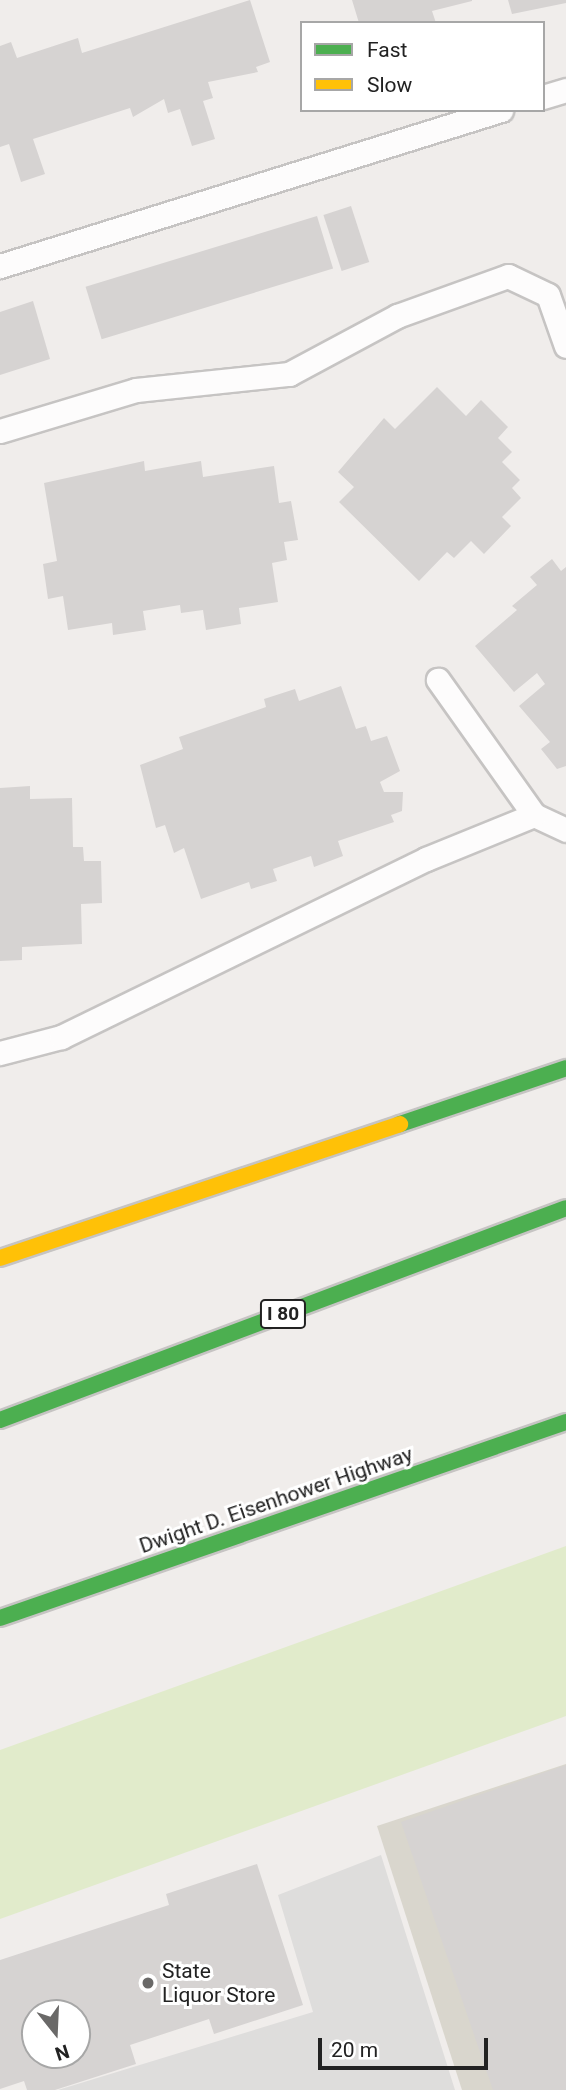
<!DOCTYPE html>
<style>
body{margin:0}
#map{position:relative;width:566px;height:2090px;overflow:hidden;background:#f0edeb;font-family:Roboto,sans-serif}
div>[style]{position:absolute}
[style*='--x']{left:calc(var(--x)*1px);top:calc(var(--y)*1px);width:calc(var(--w)*1px);rotate:calc(var(--a)*1deg)}
.religious>*{inset:0;background:#dedddc}
.construction>*{inset:0;background:#d9d6cd}
.grass>*{inset:0;background:#e1ebcb}
.building>*{inset:0;background:#d6d3d2;transform-origin:0 0}
.roads{filter:drop-shadow(2px 0 #c6c4c3) drop-shadow(-2px 0 #c6c4c3) drop-shadow(0 2px #c6c4c3) drop-shadow(0 -2px #c6c4c3)}
.lane>*{height:23px;margin:-11.5px;padding:0 11.5px;transform-origin:11.5px;border-radius:11.5px;background:#fdfcfc}
.fast>*{height:16px;margin:-8px;padding:0 8px;transform-origin:8px;border-radius:8px;background:#4caf50}
.slow>*{height:16px;margin:-8px;padding:0 8px;transform-origin:8px;border-radius:8px;background:#ffc107}
.dots>*{width:19px;height:19px;translate:-50% -50%;box-sizing:border-box;border:4px solid #fff;border-radius:50%}
span{translate:-50% -50%;white-space:nowrap;text-align:center;line-height:1.15;-webkit-text-stroke:6px #fff;paint-order:stroke}
.shield-label span{padding:2px 5px;background:#fff;border:2px solid;border-radius:5px;-webkit-text-stroke-width:0}
.shield-label{font-size:19px;color:#222;font-weight:700}
.street-label{font-size:21px;color:#222}
.poi-label{font-size:21px;color:#222}
.left{translate:0 -50%;text-align:left}
.legend{position:absolute;left:300px;top:21px;width:245px;height:91px;box-sizing:border-box;background:#fff;border:2px solid #a7a7a7;margin:0;padding:9px 12px;list-style:none;font-size:21px;color:#222}
.legend li{display:flex;align-items:center;gap:14px;height:35px}
.legend b{width:35px;border:2px solid #a7a7a7}
.north{position:absolute;left:21px;top:1999px;width:70px;height:70px;box-sizing:border-box;background:#fff;border:2px solid #a7a7a7;border-radius:50%;rotate:162deg;font-size:19px;font-weight:700;line-height:28px;text-align:center;color:#222}
.north::after{content:'';display:block;margin:auto;width:24px;height:32px;background:#6a6968;clip-path:polygon(50% 0,100% 100%,50% 72%,0 100%)}
.scale{position:absolute;left:318px;top:2038px;width:170px;height:32px;box-sizing:border-box;border:4px solid #222;border-top:0;padding-left:9px;font-size:21px;line-height:24px;white-space:nowrap;color:#222;-webkit-text-stroke:5px #fff;paint-order:stroke}
</style>
<div id="map">
<div class="religious">
<i style="clip-path:polygon(381px 1855px,455px 2090px,58px 2090px,313px 2012px,278px 1895px)"></i>
</div>
<div class="construction">
<i style="clip-path:polygon(566px 1764px,566px 2090px,462px 2090px,377px 1826px)"></i>
</div>
<div class="grass">
<i style="clip-path:polygon(566px 1546px,566px 1716px,0 1919px,0 1750px)"></i>
</div>
<div class="building">
<i style="clip-path:polygon(250px 0,270px 62px,256px 67px,258px 72px,208px 82px,213px 98px,203px 101px,215px 139px,192px 146px,180px 109px,168px 113px,164px 99px,133px 117px,130px 108px,33px 139px,45px 174px,21px 182px,9px 144px,0 147px,0 46px,11px 42px,17px 58px,78px 38px,82px 53px)"></i>
<i style="clip-path:polygon(352px 0,472px 0,472px 1px,432px 11px,436px 23px,359px 23px)"></i>
<i style="clip-path:polygon(508px 0,566px 0,566px 3px,512px 14px)"></i>
<i style="left:351px;top:206px;width:59px;height:29px;rotate:72deg"></i>
<i style="left:317px;top:216px;width:55px;height:242px;rotate:73deg"></i>
<i style="clip-path:polygon(33px 301px,50px 359px,0 375px,0 312px)"></i>
<i style="clip-path:polygon(437px 387px,466px 416px,481px 400px,508px 427px,498px 438px,512px 452px,502px 462px,520px 480px,512px 488px,521px 498px,502px 517px,511px 526px,484px 554px,471px 541px,454px 558px,447px 552px,419px 581px,339px 502px,354px 487px,338px 472px,384px 418px,395px 429px)"></i>
<i style="clip-path:polygon(144px 461px,145px 471px,201px 461px,203px 477px,274px 466px,279px 503px,291px 501px,298px 540px,284px 542px,287px 560px,272px 563px,278px 602px,239px 608px,241px 624px,206px 630px,203px 610px,181px 613px,180px 605px,143px 611px,146px 630px,113px 635px,112px 623px,68px 630px,63px 596px,48px 599px,43px 564px,57px 561px,44px 483px)"></i>
<i style="clip-path:polygon(552px 559px,561px 571px,566px 567px,566px 766px,557px 769px,541px 749px,550px 742px,519px 706px,545px 684px,537px 673px,514px 692px,475px 646px,517px 610px,512px 606px,537px 585px,530px 577px)"></i>
<i style="clip-path:polygon(341px 686px,356px 729px,366px 726px,371px 741px,387px 736px,400px 771px,380px 782px,384px 792px,403px 792px,402px 811px,391px 815px,394px 822px,338px 841px,343px 856px,314px 867px,311px 856px,273px 869px,277px 881px,251px 889px,249px 882px,201px 899px,184px 848px,174px 853px,165px 825px,156px 828px,140px 765px,183px 749px,179px 737px,266px 707px,264px 699px,295px 689px,299px 701px)"></i>
<i style="clip-path:polygon(30px 786px,30px 799px,72px 798px,73px 847px,83px 847px,84px 861px,101px 861px,102px 903px,81px 904px,82px 944px,22px 947px,22px 960px,0 961px,0 788px)"></i>
<i style="clip-path:polygon(566px 1765px,566px 2090px,493px 2090px,401px 1822px)"></i>
<i style="clip-path:polygon(evenodd,257px 1864px,303px 2005px,214px 2034px,209px 2019px,130px 2045px,136px 2064px,55px 2090px,27px 2090px,24px 2081px,0 2089px,0 1960px,169px 1905px,166px 1894px,257px 1864px,35px 2013px,77px 2013px,77px 2055px,35px 2055px,35px 2013px)"></i>
</div>
<div class="roads">
<div class="lane">
<i style="--x:543;--y:97;--w:24;--a:-17"></i>
<i style="--x:0;--y:266;--w:525;--a:-17.3"></i>
<i style="--x:0;--y:431;--w:142;--a:-16.8"></i>
<i style="--x:136;--y:390;--w:154;--a:-6"></i>
<i style="--x:289;--y:374;--w:123;--a:-28.2"></i>
<i style="--x:397;--y:316;--w:118;--a:-19.8"></i>
<i style="--x:508;--y:276;--w:44;--a:25.4"></i>
<i style="--x:548;--y:295;--w:54;--a:70.6"></i>
<i style="--x:534;--y:815;--w:35;--a:25"></i>
<i style="--x:0;--y:1053;--w:63;--a:-14.7"></i>
<i style="--x:61;--y:1037;--w:406;--a:-26"></i>
<i style="--x:426;--y:859;--w:117;--a:-22.2"></i>
<i style="--x:534;--y:815;--w:166;--a:-125.4"></i>
</div>
<div class="fast">
<i style="--x:400;--y:1124;--w:175;--a:-18.6"></i>
<i style="--x:0;--y:1420;--w:604;--a:-20.53"></i>
<i style="--x:0;--y:1618;--w:599;--a:-19.1"></i>
</div>
<div class="slow">
<i style="--x:0;--y:1258;--w:422;--a:-18.5"></i>
</div>
</div>
<div class="dots">
<i style="left:148px;top:1983px;background:#6a6968"></i>
</div>
<div class="shield-label">
<span style="left:283px;top:1314px">I 80</span>
</div>
<div class="street-label">
<span style="left:276px;top:1500px;rotate:-19deg">Dwight D. Eisenhower Highway</span>
</div>
<div class="poi-label">
<span class="left" style="left:162px;top:1983px">State<br>Liquor Store</span>
</div>
<ul class="legend">
<li><b style="height:9px;background:#4caf50"></b>Fast</li>
<li><b style="height:9px;background:#ffc107"></b>Slow</li>
</ul>
<div class="north">N</div>
<div class="scale">20 m</div>
</div>
